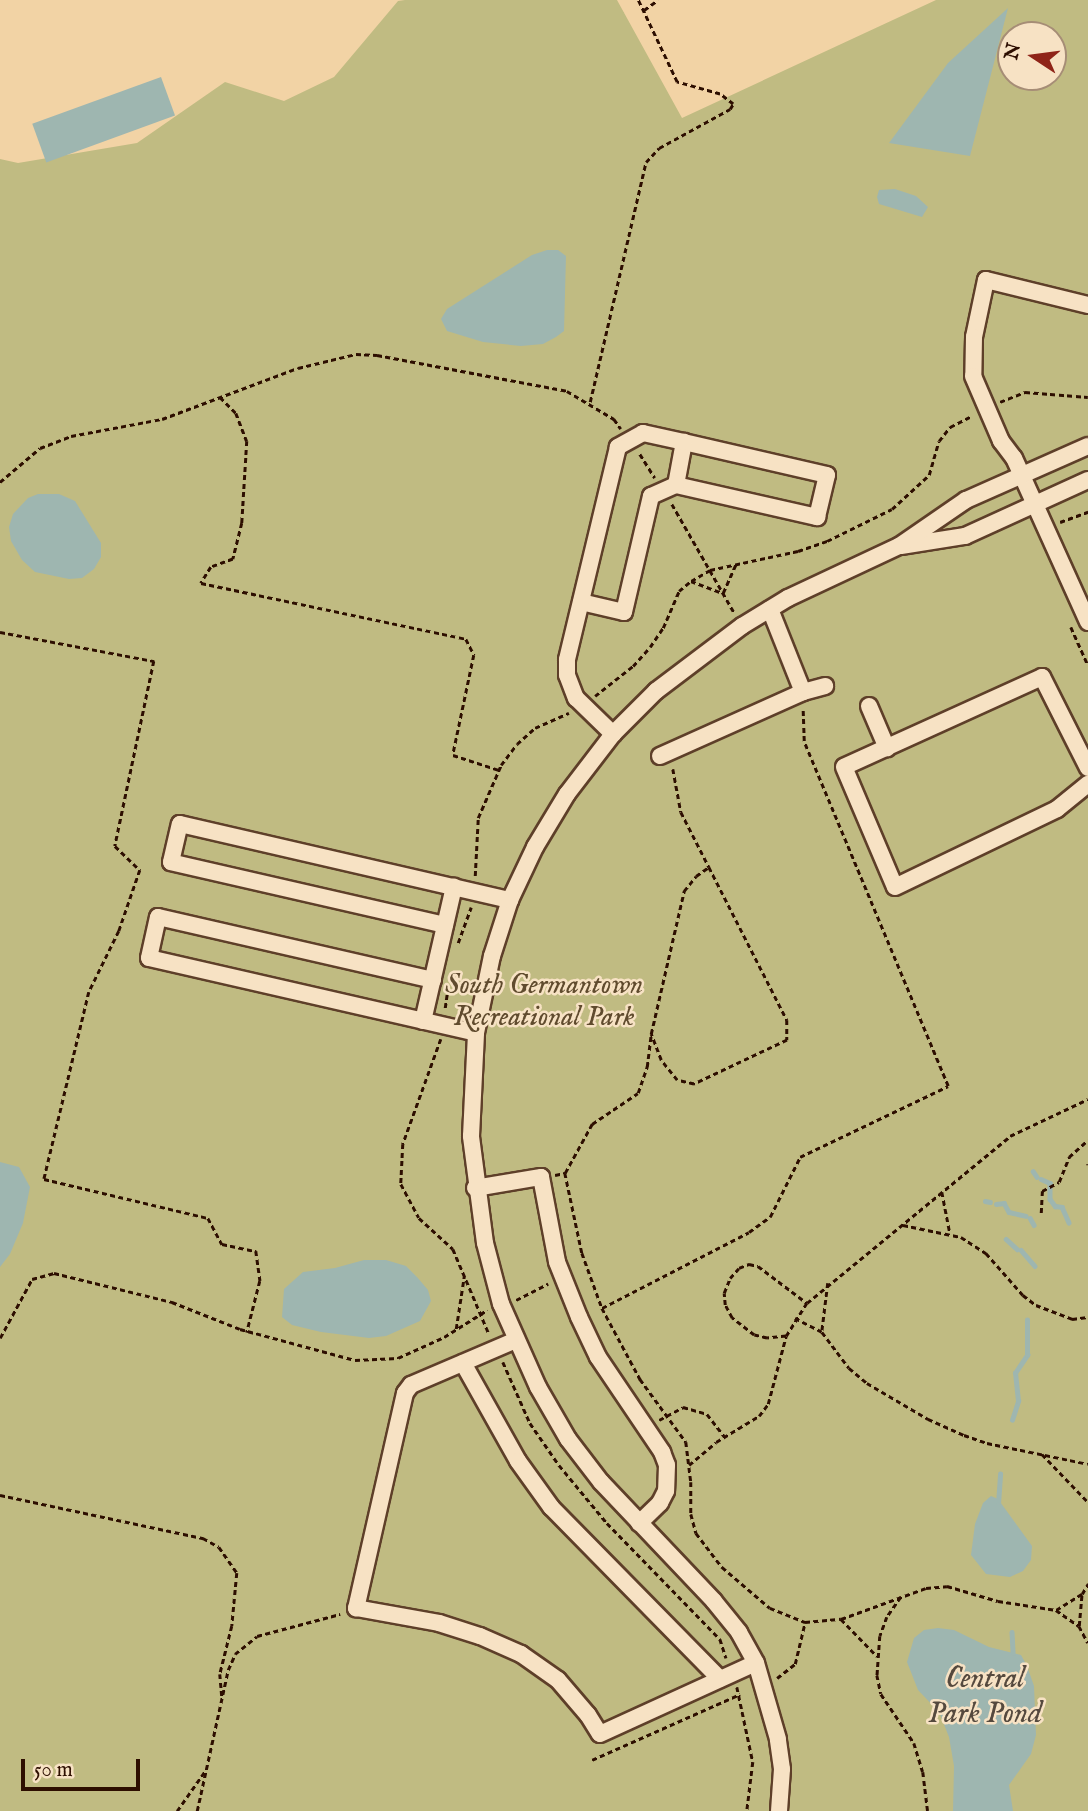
<!DOCTYPE html>
<style>
body{margin:0}
#map{position:relative;width:1088px;height:1811px;overflow:hidden;background:#f2d3a5;font-family:"IM FELL English",serif}
div>[style]{position:absolute}
[style*='--x']{left:calc(var(--x)*1px);top:calc(var(--y)*1px);width:calc(var(--w)*1px);rotate:calc(var(--a)*1deg)}
.green>*{inset:0;background:#c0bb82}
.water>*{inset:0;background:#9eb6b0;transform-origin:0 0}
.stream>*{height:4.5px;margin:-2.25px;padding:0 2.25px;transform-origin:2.25px;border-radius:2.25px;background:#9eb6b0}
.path>*{height:2.5px;margin-top:-1.25px;transform-origin:0;background:repeating-linear-gradient(90deg,#2d0e00 0 5px,transparent 0 8.5px)}
.roads{filter:drop-shadow(2px 0 #5e3f29) drop-shadow(-2px 0 #5e3f29) drop-shadow(0 2px #5e3f29) drop-shadow(0 -2px #5e3f29)}
.minor>*{height:16px;margin:-8px;padding:0 8px;transform-origin:8px;border-radius:8px;background:#f7e2c4}
span{translate:-50% -50%;white-space:nowrap;text-align:center;line-height:1.15;-webkit-text-stroke:5px #f7e2c4;paint-order:stroke}
.park-label{font-size:28px;color:#604b2e;font-style:italic}
.water-label{font-size:30px;color:#55493e;font-style:italic}
.north{position:absolute;left:997px;top:21px;width:70px;height:70px;box-sizing:border-box;background:#f7e2c4;border:2px solid #a68d76;border-radius:50%;rotate:283deg;font-size:19px;font-weight:700;line-height:28px;text-align:center;color:#2d0e00}
.north::after{content:'';display:block;margin:auto;width:24px;height:32px;background:#8f2418;clip-path:polygon(50% 0,100% 100%,50% 72%,0 100%)}
.scale{position:absolute;left:21px;top:1759px;width:119px;height:32px;box-sizing:border-box;border:4px solid #2d0e00;border-top:0;padding-left:9px;font-size:21px;line-height:24px;white-space:nowrap;color:#2d0e00;-webkit-text-stroke:5px #f7e2c4;paint-order:stroke}
</style>
<div id="map">
<div class="green">
<i style="clip-path:polygon(evenodd,405px 0,617px 0,682px 118px,936px 0,1088px 0,1088px 1811px,0 1811px,0 159px,18px 163px,137px 143px,225px 82px,284px 101px,334px 77px,398px 1px,405px 0,1011px 35px,1053px 35px,1053px 77px,1011px 77px,1011px 35px)"></i>
</div>
<div class="water">
<i style="clip-path:polygon(1008px 8px,970px 156px,889px 143px,948px 63px)"></i>
<i style="left:161px;top:77px;width:41px;height:137px;rotate:70deg"></i>
<i style="clip-path:polygon(895px 189px,916px 196px,928px 207px,922px 217px,879px 204px,877px 197px,879px 190px)"></i>
<i style="clip-path:polygon(547px 250px,558px 250px,566px 256px,564px 331px,556px 337px,543px 344px,521px 346px,483px 342px,447px 331px,441px 319px,447px 309px,532px 255px)"></i>
<i style="clip-path:polygon(38px 494px,59px 494px,75px 501px,101px 543px,101px 557px,94px 569px,82px 578px,69px 579px,35px 572px,22px 560px,11px 541px,9px 527px,13px 514px,28px 498px)"></i>
<i style="clip-path:polygon(0 1162px,19px 1167px,30px 1187px,23px 1223px,10px 1254px,0 1267px)"></i>
<i style="clip-path:polygon(364px 1260px,386px 1260px,406px 1266px,417px 1277px,428px 1290px,431px 1301px,420px 1321px,386px 1336px,369px 1338px,321px 1332px,292px 1325px,282px 1317px,284px 1289px,303px 1272px,335px 1268px)"></i>
<i style="clip-path:polygon(991px 1496px,998px 1499px,1032px 1546px,1031px 1560px,1023px 1571px,1010px 1577px,986px 1574px,971px 1555px,975px 1524px,983px 1503px)"></i>
<i style="clip-path:polygon(938px 1628px,954px 1630px,989px 1647px,1021px 1655px,1027px 1666px,1034px 1686px,1036px 1735px,1031px 1754px,1009px 1785px,1013px 1811px,953px 1811px,954px 1766px,949px 1737px,939px 1712px,918px 1690px,907px 1662px,914px 1638px,924px 1630px)"></i>
</div>
<div class="stream">
<i style="--x:1033;--y:1171;--w:7;--a:56"></i>
<i style="--x:1041;--y:1179;--w:10;--a:24"></i>
<i style="--x:1050;--y:1183;--w:16;--a:90"></i>
<i style="--x:1050;--y:1199;--w:9;--a:54"></i>
<i style="--x:1055;--y:1206;--w:7;--a:8"></i>
<i style="--x:1062;--y:1207;--w:17;--a:66"></i>
<i style="--x:985;--y:1201;--w:5;--a:11"></i>
<i style="--x:996;--y:1204;--w:8;--a:-7"></i>
<i style="--x:1004;--y:1203;--w:10;--a:61"></i>
<i style="--x:1009;--y:1212;--w:17;--a:13"></i>
<i style="--x:1030;--y:1218;--w:8;--a:60"></i>
<i style="--x:1006;--y:1239;--w:15;--a:42"></i>
<i style="--x:1021;--y:1250;--w:21;--a:49"></i>
<i style="--x:1012;--y:1420;--w:20;--a:-72"></i>
<i style="--x:1018;--y:1401;--w:28;--a:-96"></i>
<i style="--x:1015;--y:1373;--w:22;--a:-56"></i>
<i style="--x:1027;--y:1355;--w:35;--a:-90"></i>
<i style="--x:998;--y:1504;--w:30;--a:-86"></i>
<i style="--x:1012;--y:1632;--w:21;--a:87"></i>
</div>
<div class="path">
<i style="--x:644;--y:10;--w:17;--a:-36"></i>
<i style="--x:220;--y:397;--w:23;--a:45"></i>
<i style="--x:236;--y:413;--w:30;--a:69"></i>
<i style="--x:247;--y:441;--w:82;--a:93.5"></i>
<i style="--x:242;--y:523;--w:37;--a:104"></i>
<i style="--x:233;--y:559;--w:23;--a:160"></i>
<i style="--x:211;--y:567;--w:19;--a:122"></i>
<i style="--x:201;--y:583;--w:271;--a:11.9"></i>
<i style="--x:466;--y:639;--w:18;--a:63"></i>
<i style="--x:474;--y:655;--w:102;--a:101.9"></i>
<i style="--x:453;--y:755;--w:48;--a:18.1"></i>
<i style="--x:590;--y:402;--w:246;--a:-76.9"></i>
<i style="--x:646;--y:162;--w:19;--a:-47"></i>
<i style="--x:659;--y:148;--w:81;--a:-28.8"></i>
<i style="--x:730;--y:109;--w:6;--a:-59"></i>
<i style="--x:733;--y:104;--w:16;--a:-142"></i>
<i style="--x:720;--y:94;--w:45;--a:-164.4"></i>
<i style="--x:677;--y:82;--w:91;--a:-115.4"></i>
<i style="--x:1000;--y:402;--w:27;--a:-22"></i>
<i style="--x:1025;--y:392;--w:63;--a:4.5"></i>
<i style="--x:640;--y:454;--w:28;--a:58"></i>
<i style="--x:0;--y:482;--w:52;--a:-40.4"></i>
<i style="--x:40;--y:448;--w:33;--a:-21"></i>
<i style="--x:71;--y:436;--w:93;--a:-10.6"></i>
<i style="--x:162;--y:419;--w:145;--a:-20.6"></i>
<i style="--x:298;--y:368;--w:60;--a:-13.6"></i>
<i style="--x:356;--y:354;--w:21;--a:3"></i>
<i style="--x:377;--y:355;--w:193;--a:10.7"></i>
<i style="--x:567;--y:391;--w:55;--a:30.8"></i>
<i style="--x:614;--y:419;--w:12;--a:55"></i>
<i style="--x:672;--y:504;--w:127;--a:60.2"></i>
<i style="--x:1060;--y:522;--w:30;--a:-20"></i>
<i style="--x:691;--y:581;--w:34;--a:21"></i>
<i style="--x:723;--y:593;--w:32;--a:-66"></i>
<i style="--x:1071;--y:627;--w:42;--a:65.9"></i>
<i style="--x:0;--y:632;--w:157;--a:10.7"></i>
<i style="--x:154;--y:661;--w:189;--a:101.9"></i>
<i style="--x:115;--y:846;--w:35;--a:44"></i>
<i style="--x:140;--y:870;--w:65;--a:109"></i>
<i style="--x:119;--y:931;--w:68;--a:116.2"></i>
<i style="--x:89;--y:992;--w:192;--a:103.5"></i>
<i style="--x:44;--y:1179;--w:169;--a:13.4"></i>
<i style="--x:208;--y:1218;--w:30;--a:62"></i>
<i style="--x:222;--y:1244;--w:35;--a:12"></i>
<i style="--x:256;--y:1251;--w:30;--a:82"></i>
<i style="--x:260;--y:1281;--w:53;--a:104.3"></i>
<i style="--x:595;--y:696;--w:48;--a:-38.3"></i>
<i style="--x:633;--y:666;--w:25;--a:-48"></i>
<i style="--x:650;--y:647;--w:23;--a:-56"></i>
<i style="--x:663;--y:628;--w:40;--a:-66.6"></i>
<i style="--x:679;--y:591;--w:16;--a:-40"></i>
<i style="--x:691;--y:581;--w:22;--a:-30"></i>
<i style="--x:710;--y:570;--w:90;--a:-12.2"></i>
<i style="--x:798;--y:551;--w:31;--a:-19"></i>
<i style="--x:827;--y:541;--w:72;--a:-26.2"></i>
<i style="--x:892;--y:509;--w:50;--a:-42.6"></i>
<i style="--x:929;--y:475;--w:35;--a:-74"></i>
<i style="--x:939;--y:441;--w:18;--a:-52"></i>
<i style="--x:950;--y:427;--w:25;--a:-27"></i>
<i style="--x:673;--y:769;--w:44;--a:79.5"></i>
<i style="--x:681;--y:812;--w:62;--a:63"></i>
<i style="--x:709;--y:867;--w:172;--a:63"></i>
<i style="--x:787;--y:1020;--w:20;--a:90"></i>
<i style="--x:787;--y:1040;--w:103;--a:154.7"></i>
<i style="--x:694;--y:1084;--w:17;--a:-167"></i>
<i style="--x:677;--y:1080;--w:26;--a:-129"></i>
<i style="--x:661;--y:1060;--w:28;--a:-111"></i>
<i style="--x:651;--y:1034;--w:147;--a:-77"></i>
<i style="--x:684;--y:891;--w:19;--a:-51"></i>
<i style="--x:696;--y:876;--w:16;--a:-35"></i>
<i style="--x:475;--y:876;--w:58;--a:-87"></i>
<i style="--x:478;--y:818;--w:58;--a:-66.5"></i>
<i style="--x:501;--y:765;--w:26;--a:-53"></i>
<i style="--x:517;--y:744;--w:24;--a:-42"></i>
<i style="--x:535;--y:728;--w:37;--a:-24"></i>
<i style="--x:458;--y:943;--w:38;--a:-70"></i>
<i style="--x:445;--y:1008;--w:14;--a:-82"></i>
<i style="--x:441;--y:1039;--w:112;--a:109.9"></i>
<i style="--x:403;--y:1144;--w:40;--a:92.9"></i>
<i style="--x:401;--y:1184;--w:38;--a:62"></i>
<i style="--x:419;--y:1218;--w:46;--a:42.4"></i>
<i style="--x:453;--y:1249;--w:92;--a:67"></i>
<i style="--x:1088;--y:1164;--w:1;--a:90"></i>
<i style="--x:565;--y:1173;--w:56;--a:-61.1"></i>
<i style="--x:592;--y:1124;--w:55;--a:-34"></i>
<i style="--x:638;--y:1093;--w:28;--a:-71"></i>
<i style="--x:647;--y:1067;--w:33;--a:-83"></i>
<i style="--x:555;--y:1175;--w:10;--a:-11"></i>
<i style="--x:565;--y:1173;--w:82;--a:78"></i>
<i style="--x:582;--y:1253;--w:59;--a:70"></i>
<i style="--x:602;--y:1308;--w:81;--a:61.8"></i>
<i style="--x:640;--y:1379;--w:78;--a:53.9"></i>
<i style="--x:686;--y:1442;--w:40;--a:82.9"></i>
<i style="--x:691;--y:1482;--w:32;--a:90"></i>
<i style="--x:691;--y:1514;--w:20;--a:75"></i>
<i style="--x:696;--y:1533;--w:43;--a:52.6"></i>
<i style="--x:722;--y:1567;--w:63;--a:40.5"></i>
<i style="--x:770;--y:1608;--w:38;--a:22"></i>
<i style="--x:805;--y:1622;--w:36;--a:-5"></i>
<i style="--x:841;--y:1619;--w:90;--a:-20"></i>
<i style="--x:926;--y:1588;--w:21;--a:-5"></i>
<i style="--x:947;--y:1586;--w:53;--a:16.4"></i>
<i style="--x:998;--y:1601;--w:59;--a:8.8"></i>
<i style="--x:1056;--y:1610;--w:28;--a:35"></i>
<i style="--x:1079;--y:1626;--w:19;--a:62"></i>
<i style="--x:942;--y:1192;--w:42;--a:79"></i>
<i style="--x:1041;--y:1213;--w:22;--a:-87"></i>
<i style="--x:1042;--y:1191;--w:19;--a:-28"></i>
<i style="--x:1059;--y:1182;--w:27;--a:-68"></i>
<i style="--x:1069;--y:1157;--w:25;--a:-42"></i>
<i style="--x:903;--y:1225;--w:59;--a:11.7"></i>
<i style="--x:961;--y:1237;--w:30;--a:33"></i>
<i style="--x:986;--y:1253;--w:56;--a:48.6"></i>
<i style="--x:1023;--y:1295;--w:16;--a:38"></i>
<i style="--x:1036;--y:1305;--w:39;--a:21"></i>
<i style="--x:1072;--y:1319;--w:16;--a:-7"></i>
<i style="--x:828;--y:1283;--w:49;--a:97"></i>
<i style="--x:822;--y:1332;--w:45;--a:53.1"></i>
<i style="--x:849;--y:1368;--w:23;--a:40"></i>
<i style="--x:867;--y:1383;--w:71;--a:30.5"></i>
<i style="--x:928;--y:1419;--w:39;--a:24"></i>
<i style="--x:964;--y:1435;--w:24;--a:19"></i>
<i style="--x:987;--y:1443;--w:103;--a:11.7"></i>
<i style="--x:516;--y:1300;--w:36;--a:-27"></i>
<i style="--x:602;--y:1308;--w:165;--a:-27.3"></i>
<i style="--x:749;--y:1232;--w:26;--a:-36"></i>
<i style="--x:770;--y:1217;--w:67;--a:-63.4"></i>
<i style="--x:800;--y:1157;--w:164;--a:-25.6"></i>
<i style="--x:948;--y:1086;--w:374;--a:-112.7"></i>
<i style="--x:804;--y:741;--w:33;--a:-92"></i>
<i style="--x:795;--y:1318;--w:30;--a:27"></i>
<i style="--x:456;--y:1329;--w:53;--a:-81.3"></i>
<i style="--x:786;--y:1336;--w:19;--a:174"></i>
<i style="--x:767;--y:1338;--w:13;--a:-167"></i>
<i style="--x:754;--y:1335;--w:28;--a:-142"></i>
<i style="--x:732;--y:1318;--w:15;--a:-118"></i>
<i style="--x:725;--y:1305;--w:12;--a:-95"></i>
<i style="--x:724;--y:1293;--w:16;--a:-68"></i>
<i style="--x:730;--y:1278;--w:13;--a:-48"></i>
<i style="--x:739;--y:1268;--w:11;--a:-22"></i>
<i style="--x:749;--y:1264;--w:9;--a:13"></i>
<i style="--x:758;--y:1266;--w:61;--a:37.1"></i>
<i style="--x:0;--y:1338;--w:67;--a:-61.5"></i>
<i style="--x:32;--y:1279;--w:23;--a:-15"></i>
<i style="--x:54;--y:1273;--w:122;--a:13.8"></i>
<i style="--x:172;--y:1302;--w:73;--a:21.7"></i>
<i style="--x:240;--y:1329;--w:119;--a:15.1"></i>
<i style="--x:355;--y:1360;--w:43;--a:-2.7"></i>
<i style="--x:398;--y:1358;--w:51;--a:-24.5"></i>
<i style="--x:444;--y:1337;--w:51;--a:-32.1"></i>
<i style="--x:503;--y:1362;--w:67;--a:66.1"></i>
<i style="--x:530;--y:1423;--w:51;--a:55.4"></i>
<i style="--x:559;--y:1465;--w:75;--a:50.4"></i>
<i style="--x:607;--y:1523;--w:162;--a:45.8"></i>
<i style="--x:720;--y:1639;--w:20;--a:72"></i>
<i style="--x:659;--y:1420;--w:27;--a:-28"></i>
<i style="--x:683;--y:1407;--w:25;--a:16"></i>
<i style="--x:707;--y:1414;--w:28;--a:52"></i>
<i style="--x:1042;--y:1454;--w:66;--a:46.2"></i>
<i style="--x:689;--y:1465;--w:35;--a:-40"></i>
<i style="--x:716;--y:1442;--w:50;--a:-31.2"></i>
<i style="--x:759;--y:1416;--w:15;--a:-53"></i>
<i style="--x:768;--y:1404;--w:70;--a:-75.2"></i>
<i style="--x:786;--y:1336;--w:39;--a:-58"></i>
<i style="--x:807;--y:1303;--w:263;--a:-39.4"></i>
<i style="--x:1010;--y:1136;--w:86;--a:-25.4"></i>
<i style="--x:0;--y:1495;--w:208;--a:12"></i>
<i style="--x:203;--y:1538;--w:18;--a:29"></i>
<i style="--x:219;--y:1547;--w:32;--a:55"></i>
<i style="--x:237;--y:1573;--w:53;--a:95.4"></i>
<i style="--x:232;--y:1626;--w:49;--a:104"></i>
<i style="--x:220;--y:1674;--w:25;--a:85"></i>
<i style="--x:901;--y:1597;--w:24;--a:125"></i>
<i style="--x:887;--y:1617;--w:20;--a:110"></i>
<i style="--x:880;--y:1636;--w:39;--a:94"></i>
<i style="--x:877;--y:1675;--w:19;--a:78"></i>
<i style="--x:881;--y:1694;--w:59;--a:56"></i>
<i style="--x:914;--y:1743;--w:30;--a:73"></i>
<i style="--x:923;--y:1772;--w:39;--a:83"></i>
<i style="--x:1056;--y:1610;--w:31;--a:-32"></i>
<i style="--x:841;--y:1619;--w:52;--a:45.8"></i>
<i style="--x:1079;--y:1626;--w:32;--a:-85"></i>
<i style="--x:1082;--y:1594;--w:12;--a:-59"></i>
<i style="--x:777;--y:1678;--w:23;--a:-38"></i>
<i style="--x:795;--y:1664;--w:43;--a:-76.6"></i>
<i style="--x:737;--y:1687;--w:77;--a:78"></i>
<i style="--x:753;--y:1762;--w:49;--a:97"></i>
<i style="--x:592;--y:1760;--w:162;--a:-24"></i>
<i style="--x:177;--y:1811;--w:49;--a:-55"></i>
<i style="--x:197;--y:1811;--w:144;--a:-77.6"></i>
<i style="--x:228;--y:1670;--w:17;--a:-66"></i>
<i style="--x:235;--y:1654;--w:28;--a:-39"></i>
<i style="--x:257;--y:1636;--w:86;--a:-14.8"></i>
</div>
<div class="roads">
<div class="minor">
<i style="--x:1088;--y:305;--w:105;--a:-166.2"></i>
<i style="--x:986;--y:280;--w:58;--a:101.9"></i>
<i style="--x:974;--y:337;--w:39;--a:91"></i>
<i style="--x:973;--y:376;--w:71;--a:66.7"></i>
<i style="--x:1001;--y:441;--w:21;--a:53"></i>
<i style="--x:1014;--y:458;--w:180;--a:65.7"></i>
<i style="--x:676;--y:485;--w:145;--a:12.8"></i>
<i style="--x:817;--y:517;--w:43;--a:-76.6"></i>
<i style="--x:827;--y:475;--w:147;--a:-167"></i>
<i style="--x:901;--y:546;--w:65;--a:-8.9"></i>
<i style="--x:965;--y:536;--w:135;--a:-24.5"></i>
<i style="--x:581;--y:602;--w:44;--a:13.1"></i>
<i style="--x:624;--y:612;--w:119;--a:-76.9"></i>
<i style="--x:651;--y:496;--w:27;--a:-24"></i>
<i style="--x:676;--y:485;--w:44;--a:-79.5"></i>
<i style="--x:684;--y:442;--w:42;--a:-167.6"></i>
<i style="--x:643;--y:433;--w:29;--a:151"></i>
<i style="--x:618;--y:447;--w:219;--a:103.5"></i>
<i style="--x:567;--y:660;--w:15;--a:90"></i>
<i style="--x:567;--y:675;--w:25;--a:69"></i>
<i style="--x:576;--y:698;--w:52;--a:44.2"></i>
<i style="--x:803;--y:692;--w:23;--a:-15"></i>
<i style="--x:869;--y:706;--w:46;--a:66.8"></i>
<i style="--x:660;--y:756;--w:157;--a:-24.1"></i>
<i style="--x:803;--y:692;--w:89;--a:-111.7"></i>
<i style="--x:1088;--y:768;--w:102;--a:-116.8"></i>
<i style="--x:1042;--y:677;--w:217;--a:155.6"></i>
<i style="--x:844;--y:767;--w:130;--a:67"></i>
<i style="--x:895;--y:887;--w:180;--a:-25.7"></i>
<i style="--x:1057;--y:809;--w:40;--a:-39"></i>
<i style="--x:445;--y:925;--w:281;--a:-167.1"></i>
<i style="--x:171;--y:862;--w:39;--a:-77"></i>
<i style="--x:180;--y:824;--w:339;--a:13"></i>
<i style="--x:433;--y:980;--w:282;--a:-167.1"></i>
<i style="--x:158;--y:917;--w:42;--a:102.4"></i>
<i style="--x:149;--y:958;--w:335;--a:12.9"></i>
<i style="--x:423;--y:1021;--w:138;--a:-77"></i>
<i style="--x:475;--y:1188;--w:67;--a:-9.5"></i>
<i style="--x:541;--y:1177;--w:86;--a:79.3"></i>
<i style="--x:557;--y:1262;--w:59;--a:68.2"></i>
<i style="--x:579;--y:1317;--w:44;--a:64.6"></i>
<i style="--x:598;--y:1357;--w:115;--a:56"></i>
<i style="--x:662;--y:1452;--w:14;--a:69"></i>
<i style="--x:667;--y:1465;--w:26;--a:92"></i>
<i style="--x:666;--y:1491;--w:13;--a:117"></i>
<i style="--x:660;--y:1503;--w:29;--a:136"></i>
<i style="--x:516;--y:1340;--w:114;--a:156.8"></i>
<i style="--x:411;--y:1385;--w:10;--a:127"></i>
<i style="--x:405;--y:1393;--w:221;--a:102.8"></i>
<i style="--x:356;--y:1608;--w:84;--a:10.2"></i>
<i style="--x:439;--y:1623;--w:43;--a:17.6"></i>
<i style="--x:480;--y:1636;--w:45;--a:23.7"></i>
<i style="--x:521;--y:1654;--w:45;--a:35.1"></i>
<i style="--x:558;--y:1680;--w:46;--a:49.4"></i>
<i style="--x:588;--y:1715;--w:22;--a:58"></i>
<i style="--x:600;--y:1734;--w:171;--a:-24.5"></i>
<i style="--x:463;--y:1363;--w:112;--a:60.7"></i>
<i style="--x:518;--y:1461;--w:57;--a:54.3"></i>
<i style="--x:551;--y:1507;--w:241;--a:45.5"></i>
<i style="--x:779;--y:1811;--w:42;--a:-85.9"></i>
<i style="--x:782;--y:1769;--w:30;--a:-98"></i>
<i style="--x:778;--y:1739;--w:79;--a:-106.1"></i>
<i style="--x:756;--y:1663;--w:35;--a:-119"></i>
<i style="--x:739;--y:1632;--w:40;--a:-129"></i>
<i style="--x:714;--y:1601;--w:164;--a:-133.5"></i>
<i style="--x:601;--y:1482;--w:54;--a:-127.5"></i>
<i style="--x:568;--y:1439;--w:60;--a:-120"></i>
<i style="--x:538;--y:1387;--w:91;--a:-114"></i>
<i style="--x:501;--y:1304;--w:63;--a:-104.7"></i>
<i style="--x:485;--y:1243;--w:108;--a:-97.5"></i>
<i style="--x:471;--y:1136;--w:103;--a:-87.2"></i>
<i style="--x:476;--y:1033;--w:79;--a:-78.3"></i>
<i style="--x:492;--y:956;--w:59;--a:-72.2"></i>
<i style="--x:510;--y:900;--w:59;--a:-64.7"></i>
<i style="--x:535;--y:847;--w:62;--a:-58.9"></i>
<i style="--x:567;--y:794;--w:76;--a:-52.5"></i>
<i style="--x:613;--y:734;--w:61;--a:-45"></i>
<i style="--x:656;--y:691;--w:108;--a:-37.1"></i>
<i style="--x:742;--y:626;--w:54;--a:-31.3"></i>
<i style="--x:788;--y:598;--w:123;--a:-25.1"></i>
<i style="--x:899;--y:546;--w:81;--a:-34.5"></i>
<i style="--x:966;--y:500;--w:133;--a:-23.9"></i>
</div>
</div>
<div class="park-label">
<span style="left:544px;top:1002px">South Germantown<br>Recreational Park</span>
</div>
<div class="water-label">
<span style="left:985px;top:1696px">Central<br>Park Pond</span>
</div>
<div class="north">N</div>
<div class="scale">50 m</div>
</div>
